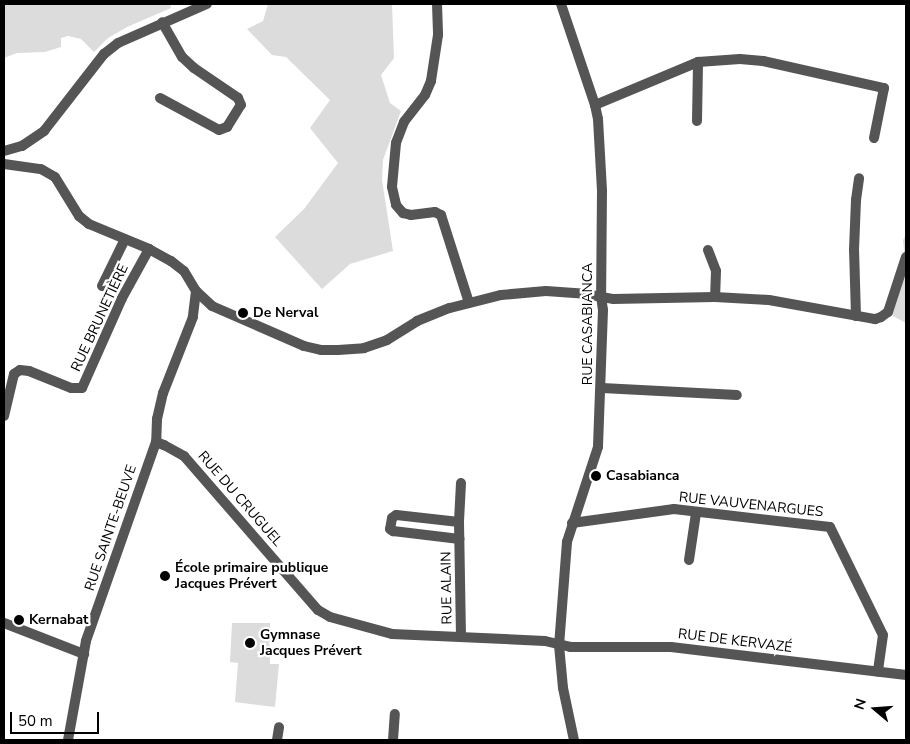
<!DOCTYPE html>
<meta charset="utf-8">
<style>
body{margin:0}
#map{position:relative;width:910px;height:744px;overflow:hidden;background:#fff;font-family:"Nunito Sans",sans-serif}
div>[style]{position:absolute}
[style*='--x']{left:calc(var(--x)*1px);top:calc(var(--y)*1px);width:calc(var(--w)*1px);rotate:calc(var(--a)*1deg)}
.green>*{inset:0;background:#dcdcdc}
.minor>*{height:10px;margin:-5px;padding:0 5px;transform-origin:5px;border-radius:5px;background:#555}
.tertiary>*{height:10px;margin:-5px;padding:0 5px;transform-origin:5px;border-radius:5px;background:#555}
.dots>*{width:14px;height:14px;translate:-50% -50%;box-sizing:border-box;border:2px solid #fff;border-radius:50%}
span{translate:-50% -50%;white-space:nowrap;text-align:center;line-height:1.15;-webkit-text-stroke:4.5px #fff;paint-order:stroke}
.poi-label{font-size:14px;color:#000;font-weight:700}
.left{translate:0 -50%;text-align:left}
.street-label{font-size:14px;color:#000}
.frame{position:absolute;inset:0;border:5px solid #000;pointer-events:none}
.north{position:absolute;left:850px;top:684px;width:50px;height:50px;-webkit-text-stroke:4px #fff;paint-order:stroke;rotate:288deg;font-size:14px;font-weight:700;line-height:20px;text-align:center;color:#000}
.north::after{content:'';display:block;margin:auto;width:18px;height:22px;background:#000;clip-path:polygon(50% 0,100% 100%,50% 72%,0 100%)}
.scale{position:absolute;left:10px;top:712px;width:89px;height:22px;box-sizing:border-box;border:2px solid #000;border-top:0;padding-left:6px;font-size:15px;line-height:18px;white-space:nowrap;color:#000;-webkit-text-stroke:4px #fff;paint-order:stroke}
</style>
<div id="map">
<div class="green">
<i style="clip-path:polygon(4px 4px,170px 4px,171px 8px,127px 27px,108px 38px,94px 52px,81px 39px,68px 36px,61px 38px,61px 47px,45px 52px,17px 53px,4px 58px)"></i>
<i style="clip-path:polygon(268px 4px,392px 4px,394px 58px,381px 75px,390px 103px,401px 111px,383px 160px,382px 180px,393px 251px,350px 264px,322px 289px,275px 237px,304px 209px,338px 163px,310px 128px,330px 100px,286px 57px,272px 55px,247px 29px,263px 21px)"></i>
<i style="clip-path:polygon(906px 235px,906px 323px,893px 316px,904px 251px,903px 240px)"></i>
<i style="clip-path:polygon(232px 623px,270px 623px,270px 664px,279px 664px,275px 707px,235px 702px,238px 663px,230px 662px)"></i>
</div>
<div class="minor">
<i style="--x:437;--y:4;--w:31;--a:88"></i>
<i style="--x:438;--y:35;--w:47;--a:98.7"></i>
<i style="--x:431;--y:81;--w:15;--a:113"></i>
<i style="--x:425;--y:95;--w:34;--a:128"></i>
<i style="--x:404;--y:122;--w:22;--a:111"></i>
<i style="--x:396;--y:143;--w:44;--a:95.2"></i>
<i style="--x:392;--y:187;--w:18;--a:77"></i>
<i style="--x:396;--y:205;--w:11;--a:49"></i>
<i style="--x:403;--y:213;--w:8;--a:14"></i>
<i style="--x:411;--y:215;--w:24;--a:-7"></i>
<i style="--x:435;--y:212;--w:7;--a:27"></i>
<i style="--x:441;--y:215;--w:92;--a:72.3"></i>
<i style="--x:160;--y:98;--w:67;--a:28.5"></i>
<i style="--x:219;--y:130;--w:9;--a:-21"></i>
<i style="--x:227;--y:127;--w:26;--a:-58"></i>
<i style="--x:241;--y:105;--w:8;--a:-113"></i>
<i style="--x:238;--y:98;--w:53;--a:-145.7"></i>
<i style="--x:194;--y:68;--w:16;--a:-137"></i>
<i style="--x:182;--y:57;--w:40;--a:-119.7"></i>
<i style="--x:595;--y:105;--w:112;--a:-22.7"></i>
<i style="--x:698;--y:62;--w:42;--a:-4.1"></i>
<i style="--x:740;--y:59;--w:23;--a:5"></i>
<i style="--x:763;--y:61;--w:124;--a:12.6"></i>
<i style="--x:884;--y:88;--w:51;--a:101.3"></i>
<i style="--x:697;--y:121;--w:59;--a:-89"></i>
<i style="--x:4;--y:164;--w:37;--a:8"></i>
<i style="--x:41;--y:169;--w:16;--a:30"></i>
<i style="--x:55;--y:177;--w:46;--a:58.4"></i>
<i style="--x:79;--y:216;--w:13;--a:39"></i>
<i style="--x:89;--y:224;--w:65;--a:22.6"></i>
<i style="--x:149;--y:249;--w:25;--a:29"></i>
<i style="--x:171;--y:261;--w:16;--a:38"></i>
<i style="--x:184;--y:271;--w:23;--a:59"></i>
<i style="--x:196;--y:291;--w:26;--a:97"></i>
<i style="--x:193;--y:317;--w:82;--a:111.5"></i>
<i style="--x:163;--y:393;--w:27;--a:103"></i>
<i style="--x:157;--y:419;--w:23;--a:92"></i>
<i style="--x:156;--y:442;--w:211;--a:109.4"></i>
<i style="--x:86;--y:641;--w:101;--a:100.3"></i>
<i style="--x:708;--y:250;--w:22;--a:69"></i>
<i style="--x:716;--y:271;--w:26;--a:92"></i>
<i style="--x:102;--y:286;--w:52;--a:-63.9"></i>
<i style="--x:196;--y:291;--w:22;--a:43"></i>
<i style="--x:212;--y:306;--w:100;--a:23.5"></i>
<i style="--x:304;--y:346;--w:17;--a:13"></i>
<i style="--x:321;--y:350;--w:17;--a:0"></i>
<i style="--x:338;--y:350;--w:26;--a:-4"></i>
<i style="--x:364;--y:348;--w:24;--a:-19"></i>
<i style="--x:387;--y:340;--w:36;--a:-32"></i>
<i style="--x:417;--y:321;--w:35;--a:-22"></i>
<i style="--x:450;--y:308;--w:53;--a:-14.3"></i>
<i style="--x:501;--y:295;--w:45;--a:-5.1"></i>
<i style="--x:546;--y:291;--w:39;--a:4"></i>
<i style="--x:585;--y:294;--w:28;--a:10"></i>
<i style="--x:613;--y:299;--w:102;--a:-1.1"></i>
<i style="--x:715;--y:297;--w:54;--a:3.2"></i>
<i style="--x:769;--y:300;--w:108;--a:10.2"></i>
<i style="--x:875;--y:319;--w:6;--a:-18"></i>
<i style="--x:881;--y:317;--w:9;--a:-36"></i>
<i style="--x:888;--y:312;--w:58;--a:-71.9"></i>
<i style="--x:856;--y:316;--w:66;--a:-91.7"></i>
<i style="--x:854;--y:250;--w:50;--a:-87.7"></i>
<i style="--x:856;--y:200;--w:22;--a:-82"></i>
<i style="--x:602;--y:388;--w:135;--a:3"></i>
<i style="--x:4;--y:416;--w:43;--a:-76.6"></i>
<i style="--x:14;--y:374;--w:7;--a:-34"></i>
<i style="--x:20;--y:370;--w:9;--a:6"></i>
<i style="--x:29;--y:371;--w:45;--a:22"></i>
<i style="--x:71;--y:388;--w:11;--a:0"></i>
<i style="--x:82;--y:388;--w:98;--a:-66"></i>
<i style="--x:122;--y:298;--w:56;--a:-61.1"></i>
<i style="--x:156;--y:442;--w:9;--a:21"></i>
<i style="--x:164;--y:445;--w:23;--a:29"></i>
<i style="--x:184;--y:456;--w:204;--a:49"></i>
<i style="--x:318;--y:610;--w:14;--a:30"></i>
<i style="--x:330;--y:617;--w:64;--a:15.3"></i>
<i style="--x:392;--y:634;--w:153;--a:2.6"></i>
<i style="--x:545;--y:641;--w:26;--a:13"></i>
<i style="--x:570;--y:647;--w:101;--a:0"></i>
<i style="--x:671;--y:647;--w:237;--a:6.8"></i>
<i style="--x:461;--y:483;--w:39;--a:93"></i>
<i style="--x:459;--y:522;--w:115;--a:89"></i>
<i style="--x:459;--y:522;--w:63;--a:-173.7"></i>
<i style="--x:396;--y:515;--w:5;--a:143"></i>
<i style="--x:392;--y:518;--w:11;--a:100"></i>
<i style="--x:390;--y:529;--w:4;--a:34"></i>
<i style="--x:393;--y:531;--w:67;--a:6.8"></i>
<i style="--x:572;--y:523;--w:103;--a:-7.8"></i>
<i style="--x:674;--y:509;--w:157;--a:6.6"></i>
<i style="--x:830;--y:527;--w:120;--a:63.9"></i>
<i style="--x:883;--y:635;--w:37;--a:98"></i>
<i style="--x:689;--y:560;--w:48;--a:-81.5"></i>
<i style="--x:4;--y:623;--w:86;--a:21.2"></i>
<i style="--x:277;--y:740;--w:13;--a:-81"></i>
<i style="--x:393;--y:740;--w:26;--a:-86"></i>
</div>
<div class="tertiary">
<i style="--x:561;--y:4;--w:107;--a:71.4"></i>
<i style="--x:595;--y:105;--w:14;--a:78"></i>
<i style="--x:598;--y:119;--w:72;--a:86.8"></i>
<i style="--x:602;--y:191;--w:105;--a:90.5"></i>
<i style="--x:601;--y:296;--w:14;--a:82"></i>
<i style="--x:603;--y:310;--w:137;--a:92.1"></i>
<i style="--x:598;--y:447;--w:100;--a:108.1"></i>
<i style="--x:567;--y:542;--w:103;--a:94.4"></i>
<i style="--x:559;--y:645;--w:43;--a:84.7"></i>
<i style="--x:563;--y:688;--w:53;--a:78.1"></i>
<i style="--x:4;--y:151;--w:19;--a:-16"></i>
<i style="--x:22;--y:146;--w:27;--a:-34"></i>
<i style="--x:44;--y:131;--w:98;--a:-52.1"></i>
<i style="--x:104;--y:54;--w:18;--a:-38"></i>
<i style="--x:118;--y:43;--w:97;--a:-23.7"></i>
</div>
<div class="dots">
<i style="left:243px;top:313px;background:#000"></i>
<i style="left:596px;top:476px;background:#000"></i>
<i style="left:165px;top:576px;background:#000"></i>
<i style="left:19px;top:620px;background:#000"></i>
<i style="left:250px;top:643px;background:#000"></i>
</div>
<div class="poi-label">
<span class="left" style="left:253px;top:313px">De Nerval</span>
<span class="left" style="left:606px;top:476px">Casabianca</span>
<span class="left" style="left:175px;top:576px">École primaire publique<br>Jacques Prévert</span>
<span class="left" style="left:29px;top:620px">Kernabat</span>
<span class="left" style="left:260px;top:643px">Gymnase<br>Jacques Prévert</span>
</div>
<div class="street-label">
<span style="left:100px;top:318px;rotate:-65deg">RUE BRUNETIÈRE</span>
<span style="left:588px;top:324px;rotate:-90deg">RUE CASABIANCA</span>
<span style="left:240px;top:499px;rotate:49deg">RUE DU CRUGUEL</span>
<span style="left:751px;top:505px;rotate:6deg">RUE VAUVENARGUES</span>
<span style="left:111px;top:528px;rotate:-71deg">RUE SAINTE-BEUVE</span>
<span style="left:447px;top:588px;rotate:-91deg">RUE ALAIN</span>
<span style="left:735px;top:641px;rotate:7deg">RUE DE KERVAZÉ</span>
</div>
<div class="frame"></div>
<div class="north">N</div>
<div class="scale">50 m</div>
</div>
